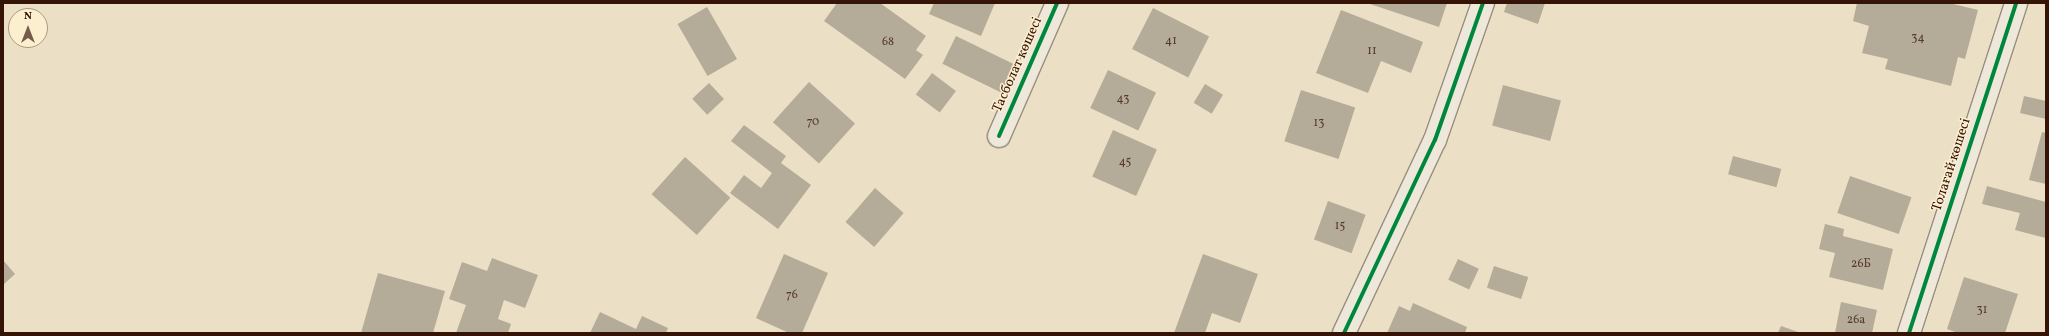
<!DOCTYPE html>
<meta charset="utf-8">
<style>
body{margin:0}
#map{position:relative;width:2049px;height:336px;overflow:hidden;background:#ebe0c6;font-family:Vollkorn,serif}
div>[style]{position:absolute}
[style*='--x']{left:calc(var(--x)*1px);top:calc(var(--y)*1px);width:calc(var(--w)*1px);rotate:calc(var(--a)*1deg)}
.building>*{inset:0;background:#b5ab99;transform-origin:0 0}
.roads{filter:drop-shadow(1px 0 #988e7e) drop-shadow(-1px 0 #988e7e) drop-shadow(0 1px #988e7e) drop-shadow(0 -1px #988e7e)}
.minor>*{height:22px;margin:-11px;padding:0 11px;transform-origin:11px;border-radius:11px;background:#eee8da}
.cycleway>*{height:4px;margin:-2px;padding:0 2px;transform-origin:2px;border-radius:2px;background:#00873e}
span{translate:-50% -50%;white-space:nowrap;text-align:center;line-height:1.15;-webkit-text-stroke:3px #fcefd0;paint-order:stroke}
.number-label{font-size:12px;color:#55392b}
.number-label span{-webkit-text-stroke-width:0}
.street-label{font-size:14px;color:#351306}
.frame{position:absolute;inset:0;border:4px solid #351306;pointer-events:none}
.north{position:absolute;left:8px;top:8px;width:40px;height:40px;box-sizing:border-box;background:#fcefd0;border:1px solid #ac977f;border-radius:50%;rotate:0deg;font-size:11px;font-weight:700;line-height:16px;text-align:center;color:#351306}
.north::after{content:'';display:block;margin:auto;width:14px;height:18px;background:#755b49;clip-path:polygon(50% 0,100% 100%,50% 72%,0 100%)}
</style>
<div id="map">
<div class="building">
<i style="clip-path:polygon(837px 3px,880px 3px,926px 36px,916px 50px,923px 55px,905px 79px,824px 21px)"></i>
<i style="clip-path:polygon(934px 3px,995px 3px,981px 36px,929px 14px)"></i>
<i style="clip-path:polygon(1367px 3px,1447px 3px,1439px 27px)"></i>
<i style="clip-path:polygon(1507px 3px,1545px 3px,1538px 24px,1504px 12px)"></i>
<i style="clip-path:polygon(1857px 3px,1949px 3px,1978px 10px,1965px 59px,1958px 57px,1951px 86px,1885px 69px,1888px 59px,1862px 53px,1869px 26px,1853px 21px)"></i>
<i style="left:707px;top:7px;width:60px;height:34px;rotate:60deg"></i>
<i style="left:1153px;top:8px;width:63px;height:46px;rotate:27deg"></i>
<i style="clip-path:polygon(1341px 10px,1423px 42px,1411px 73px,1381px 61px,1368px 93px,1316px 73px)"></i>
<i style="left:956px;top:36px;width:68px;height:31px;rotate:26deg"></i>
<i style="left:1108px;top:70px;width:53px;height:42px;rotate:25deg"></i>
<i style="left:932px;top:73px;width:30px;height:27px;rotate:37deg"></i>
<i style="left:809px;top:82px;width:62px;height:54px;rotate:42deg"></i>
<i style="left:709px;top:83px;width:22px;height:23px;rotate:47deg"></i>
<i style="left:1205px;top:84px;width:21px;height:22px;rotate:31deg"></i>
<i style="left:1503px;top:85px;width:60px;height:42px;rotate:15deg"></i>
<i style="left:1301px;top:90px;width:57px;height:54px;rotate:18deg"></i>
<i style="clip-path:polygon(2024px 96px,2046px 101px,2046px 119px,2020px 113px)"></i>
<i style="clip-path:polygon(744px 125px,786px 156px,781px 163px,811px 185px,778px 229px,730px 193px,744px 175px,761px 188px,772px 173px,731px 141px)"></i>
<i style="left:1113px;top:130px;width:48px;height:51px;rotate:24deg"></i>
<i style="clip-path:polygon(2042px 132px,2046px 133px,2046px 184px,2029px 180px)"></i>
<i style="left:1733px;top:156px;width:50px;height:19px;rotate:15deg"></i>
<i style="left:685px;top:157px;width:61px;height:50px;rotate:42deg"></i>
<i style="left:1850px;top:176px;width:65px;height:39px;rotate:19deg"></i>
<i style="clip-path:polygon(1987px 186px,2046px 202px,2046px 238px,2015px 230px,2020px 213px,1982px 204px)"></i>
<i style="left:875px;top:188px;width:38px;height:45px;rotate:41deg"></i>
<i style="left:1328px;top:201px;width:40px;height:41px;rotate:20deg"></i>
<i style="clip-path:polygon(1825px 224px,1844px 229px,1843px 236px,1893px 249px,1883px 290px,1829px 277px,1835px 253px,1819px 249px)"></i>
<i style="clip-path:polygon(784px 254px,828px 273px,802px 333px,789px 333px,756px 318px)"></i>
<i style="clip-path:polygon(1203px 254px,1258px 274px,1240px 323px,1212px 313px,1205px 333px,1174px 333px)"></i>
<i style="clip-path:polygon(492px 258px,538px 275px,525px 308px,504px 300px,498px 319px,511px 324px,508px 333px,456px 333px,466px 305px,449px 299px,462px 262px,487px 271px)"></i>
<i style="left:1458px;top:259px;width:23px;height:23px;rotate:25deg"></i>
<i style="clip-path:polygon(3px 260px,15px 274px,3px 285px)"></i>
<i style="left:1494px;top:266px;width:36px;height:23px;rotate:18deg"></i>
<i style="clip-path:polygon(378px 273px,445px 291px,433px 333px,361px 333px)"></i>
<i style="clip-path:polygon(1964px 277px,2018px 294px,2005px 333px,1958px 333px,1947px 329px)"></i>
<i style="clip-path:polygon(1841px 302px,1877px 310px,1872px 333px,1835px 333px)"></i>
<i style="clip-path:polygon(1413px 303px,1467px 327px,1465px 333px,1387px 333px,1399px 306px,1410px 311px)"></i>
<i style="clip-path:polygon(600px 312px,636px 329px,642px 316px,668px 328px,666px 333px,590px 333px)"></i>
<i style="clip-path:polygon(1781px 326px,1801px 333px,1778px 333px)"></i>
</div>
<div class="roads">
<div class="minor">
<i style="--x:999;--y:136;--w:145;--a:-66.4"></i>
<i style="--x:1344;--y:333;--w:213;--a:-64.8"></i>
<i style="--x:1435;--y:140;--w:145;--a:-70.7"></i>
<i style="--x:1909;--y:333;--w:347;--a:-72"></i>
</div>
</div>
<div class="cycleway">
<i style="--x:999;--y:136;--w:145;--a:-66.4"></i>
<i style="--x:1344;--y:333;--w:213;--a:-64.8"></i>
<i style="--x:1435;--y:140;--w:145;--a:-70.7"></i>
<i style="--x:1909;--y:333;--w:347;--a:-72"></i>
</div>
<div class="number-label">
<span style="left:1918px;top:39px">34</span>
<span style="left:1171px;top:42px">41</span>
<span style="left:888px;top:43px">68</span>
<span style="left:1372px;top:52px">11</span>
<span style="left:1123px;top:100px">43</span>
<span style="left:813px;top:123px">70</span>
<span style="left:1319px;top:124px">13</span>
<span style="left:1125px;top:163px">45</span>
<span style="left:1340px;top:227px">15</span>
<span style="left:1861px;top:265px">26Б</span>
<span style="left:792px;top:296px">76</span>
<span style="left:1982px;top:311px">31</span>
<span style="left:1856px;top:321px">26а</span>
</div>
<div class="street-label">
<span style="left:1018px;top:65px;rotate:-66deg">Тасболат көшесі</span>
<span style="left:1952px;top:165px;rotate:-72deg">Толағай көшесі</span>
</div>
<div class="frame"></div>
<div class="north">N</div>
</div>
